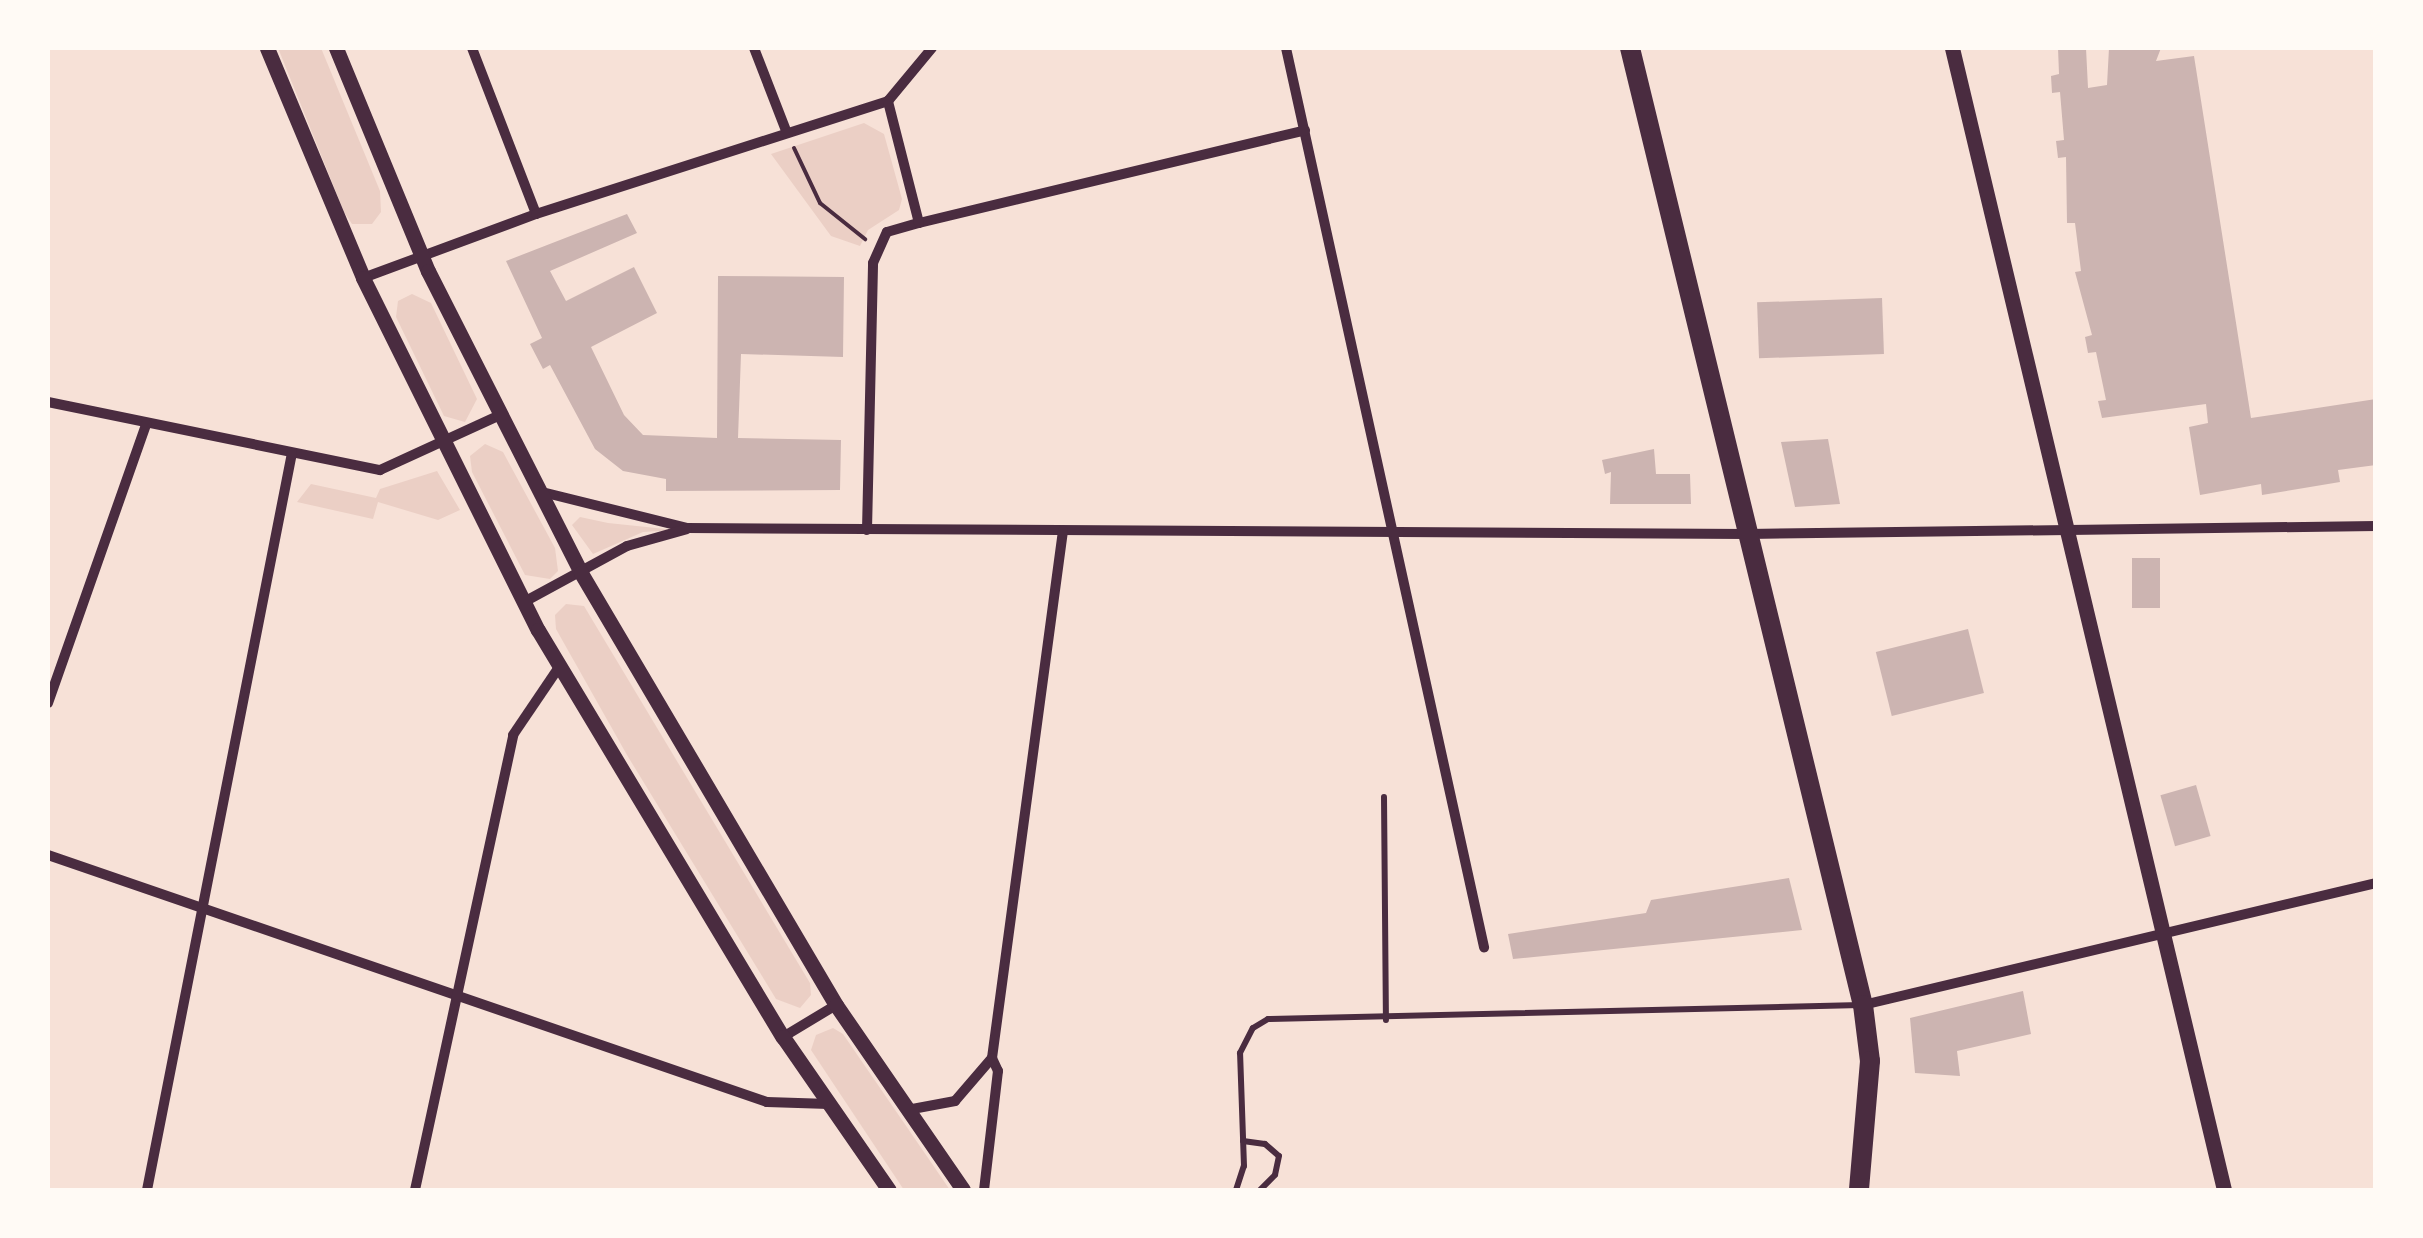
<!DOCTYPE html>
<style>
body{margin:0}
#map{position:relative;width:2423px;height:1238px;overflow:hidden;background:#f7e1d7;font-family:"PT Sans",sans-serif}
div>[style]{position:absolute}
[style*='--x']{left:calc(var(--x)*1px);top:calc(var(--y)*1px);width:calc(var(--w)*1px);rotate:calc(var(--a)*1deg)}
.green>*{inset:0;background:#ebcfc5}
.building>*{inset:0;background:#ccb4b1;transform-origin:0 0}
.path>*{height:4px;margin:-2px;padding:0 2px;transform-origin:2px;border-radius:2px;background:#4a2c40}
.service>*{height:6px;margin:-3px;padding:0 3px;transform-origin:3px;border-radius:3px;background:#4a2c40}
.minor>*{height:10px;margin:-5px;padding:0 5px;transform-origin:5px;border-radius:5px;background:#4a2c40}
.tertiary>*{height:15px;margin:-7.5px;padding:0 7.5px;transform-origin:7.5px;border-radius:7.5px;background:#4a2c40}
.primary>*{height:20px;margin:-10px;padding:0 10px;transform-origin:10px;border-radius:10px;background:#4a2c40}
span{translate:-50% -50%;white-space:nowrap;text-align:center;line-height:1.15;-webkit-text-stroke:8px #fffaf5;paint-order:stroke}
.frame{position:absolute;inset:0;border:50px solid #fffaf5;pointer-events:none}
</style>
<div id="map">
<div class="green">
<i style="clip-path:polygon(278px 48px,321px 48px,380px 191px,381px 212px,372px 224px,352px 224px,344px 212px)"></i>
<i style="clip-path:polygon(864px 123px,884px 134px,902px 199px,899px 210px,868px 230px,860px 246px,831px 236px,771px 154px)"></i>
<i style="clip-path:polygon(412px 294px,431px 303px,477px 399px,465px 422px,444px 416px,396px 317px,398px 301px)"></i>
<i style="clip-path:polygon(485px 444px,503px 452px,555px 548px,558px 571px,550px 579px,525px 575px,472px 472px,470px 456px)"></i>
<i style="clip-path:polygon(437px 471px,460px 510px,438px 520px,378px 502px,373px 519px,297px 502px,311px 484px,376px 498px,380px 489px)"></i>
<i style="clip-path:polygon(580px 517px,608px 523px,675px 530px,643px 532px,593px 554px,572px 525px)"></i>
<i style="clip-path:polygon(566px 604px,584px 606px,810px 983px,811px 995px,800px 1008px,776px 999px,627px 755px,556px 629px,555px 615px)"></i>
<i style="clip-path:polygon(833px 1028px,843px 1034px,950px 1190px,904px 1190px,811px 1050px,816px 1035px)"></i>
</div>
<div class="building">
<i style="clip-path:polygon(2058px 48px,2086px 48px,2088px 88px,2107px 85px,2109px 48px,2161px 48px,2156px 61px,2194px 56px,2251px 418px,2376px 399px,2376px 465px,2338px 470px,2340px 482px,2262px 495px,2261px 484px,2200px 495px,2189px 427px,2208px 423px,2206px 404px,2102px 418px,2098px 401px,2106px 400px,2096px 352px,2088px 353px,2085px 337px,2092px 335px,2075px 272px,2081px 271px,2075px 223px,2067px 223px,2066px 157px,2058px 158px,2056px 141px,2064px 140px,2060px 92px,2052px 93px,2051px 76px,2059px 74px)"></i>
<i style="clip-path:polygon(627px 214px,637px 233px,550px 271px,566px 301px,634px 267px,657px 313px,591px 347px,624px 415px,643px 435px,717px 438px,718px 276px,844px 277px,843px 357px,741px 354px,738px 438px,841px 440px,840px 490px,666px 491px,666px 479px,623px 471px,595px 449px,550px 365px,543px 369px,530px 344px,542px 338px,506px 261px)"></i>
<i style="left:1882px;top:298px;width:56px;height:125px;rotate:88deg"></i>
<i style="clip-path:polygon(1828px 439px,1840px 504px,1795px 507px,1781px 442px)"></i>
<i style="clip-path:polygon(1654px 449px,1656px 474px,1690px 474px,1691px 504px,1610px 504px,1611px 472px,1605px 474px,1602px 460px)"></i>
<i style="left:2132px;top:558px;width:28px;height:50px"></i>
<i style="left:1968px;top:629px;width:66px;height:95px;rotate:76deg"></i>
<i style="left:2196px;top:785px;width:53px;height:37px;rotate:74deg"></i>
<i style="clip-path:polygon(1789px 878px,1802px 930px,1513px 959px,1508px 934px,1646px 913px,1651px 900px)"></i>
<i style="clip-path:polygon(2023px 991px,2031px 1034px,1957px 1051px,1960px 1076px,1915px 1073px,1910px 1018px)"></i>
</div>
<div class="path">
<i style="--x:794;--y:148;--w:61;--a:64.7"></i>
<i style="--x:820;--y:203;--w:58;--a:38.7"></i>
</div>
<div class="service">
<i style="--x:1384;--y:797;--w:223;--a:89.5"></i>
<i style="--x:1243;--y:1141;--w:22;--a:8"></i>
<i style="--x:1265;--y:1144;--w:18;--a:41"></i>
<i style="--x:1279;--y:1156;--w:19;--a:102"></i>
<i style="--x:1275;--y:1175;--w:21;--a:135"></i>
<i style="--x:1236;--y:1190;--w:25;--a:-72"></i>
<i style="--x:1244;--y:1166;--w:113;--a:-92"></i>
<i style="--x:1240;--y:1053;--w:28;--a:-63"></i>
<i style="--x:1253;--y:1028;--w:17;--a:-31"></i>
<i style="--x:1268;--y:1019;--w:593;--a:-1.35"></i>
</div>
<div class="minor">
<i style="--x:472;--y:48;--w:178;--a:68.9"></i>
<i style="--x:754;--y:48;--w:91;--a:68.8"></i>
<i style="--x:1286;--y:48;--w:921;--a:77.58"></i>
<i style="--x:919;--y:223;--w:397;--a:-13.5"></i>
<i style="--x:363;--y:278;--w:184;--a:-20.3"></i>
<i style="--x:536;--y:214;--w:370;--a:-17.8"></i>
<i style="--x:888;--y:101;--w:69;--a:-50.3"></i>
<i style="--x:48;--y:402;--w:339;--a:11.6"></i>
<i style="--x:380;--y:470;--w:130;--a:-24.6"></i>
<i style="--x:538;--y:491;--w:154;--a:13.9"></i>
<i style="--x:687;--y:528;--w:1061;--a:0.32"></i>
<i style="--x:1748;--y:534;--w:628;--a:-0.73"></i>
<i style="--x:867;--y:530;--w:267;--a:-88.7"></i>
<i style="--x:873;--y:263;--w:34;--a:-66"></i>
<i style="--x:887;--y:232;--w:33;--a:-16"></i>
<i style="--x:919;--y:223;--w:126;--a:-104.3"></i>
<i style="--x:524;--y:602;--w:117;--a:-28.5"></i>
<i style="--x:627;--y:546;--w:62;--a:-15.8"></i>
<i style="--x:48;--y:703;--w:296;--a:-70.6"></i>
<i style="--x:48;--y:855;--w:760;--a:18.96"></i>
<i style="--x:767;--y:1102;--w:62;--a:1.8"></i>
<i style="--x:1863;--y:1005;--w:527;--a:-13.38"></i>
<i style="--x:783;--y:1037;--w:62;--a:-31.1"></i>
<i style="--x:907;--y:1110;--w:49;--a:-10.6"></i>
<i style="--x:955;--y:1101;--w:57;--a:-49.3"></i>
<i style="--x:992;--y:1058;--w:532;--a:-82.33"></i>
<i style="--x:147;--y:1190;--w:751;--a:-78.87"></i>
<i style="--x:415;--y:1190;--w:465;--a:-77.8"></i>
<i style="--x:513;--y:735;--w:82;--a:-55.9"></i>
<i style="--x:984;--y:1190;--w:120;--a:-83.3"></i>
<i style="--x:998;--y:1071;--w:14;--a:-115"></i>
</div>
<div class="tertiary">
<i style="--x:267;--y:48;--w:249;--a:67.3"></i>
<i style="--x:363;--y:278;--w:393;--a:63.6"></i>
<i style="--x:538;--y:630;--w:475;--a:59"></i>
<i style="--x:783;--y:1037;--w:186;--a:55.3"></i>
<i style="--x:336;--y:48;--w:241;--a:67.6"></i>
<i style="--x:428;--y:271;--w:339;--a:63.1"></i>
<i style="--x:581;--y:573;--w:502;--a:59.45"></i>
<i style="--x:836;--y:1005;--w:224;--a:55.5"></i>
<i style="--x:1952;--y:48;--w:1174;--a:76.6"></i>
</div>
<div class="primary">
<i style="--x:1630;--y:48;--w:985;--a:76.32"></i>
<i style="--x:1863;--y:1005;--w:56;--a:82.9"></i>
<i style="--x:1870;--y:1061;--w:129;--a:94.9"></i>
</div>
<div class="frame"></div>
</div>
